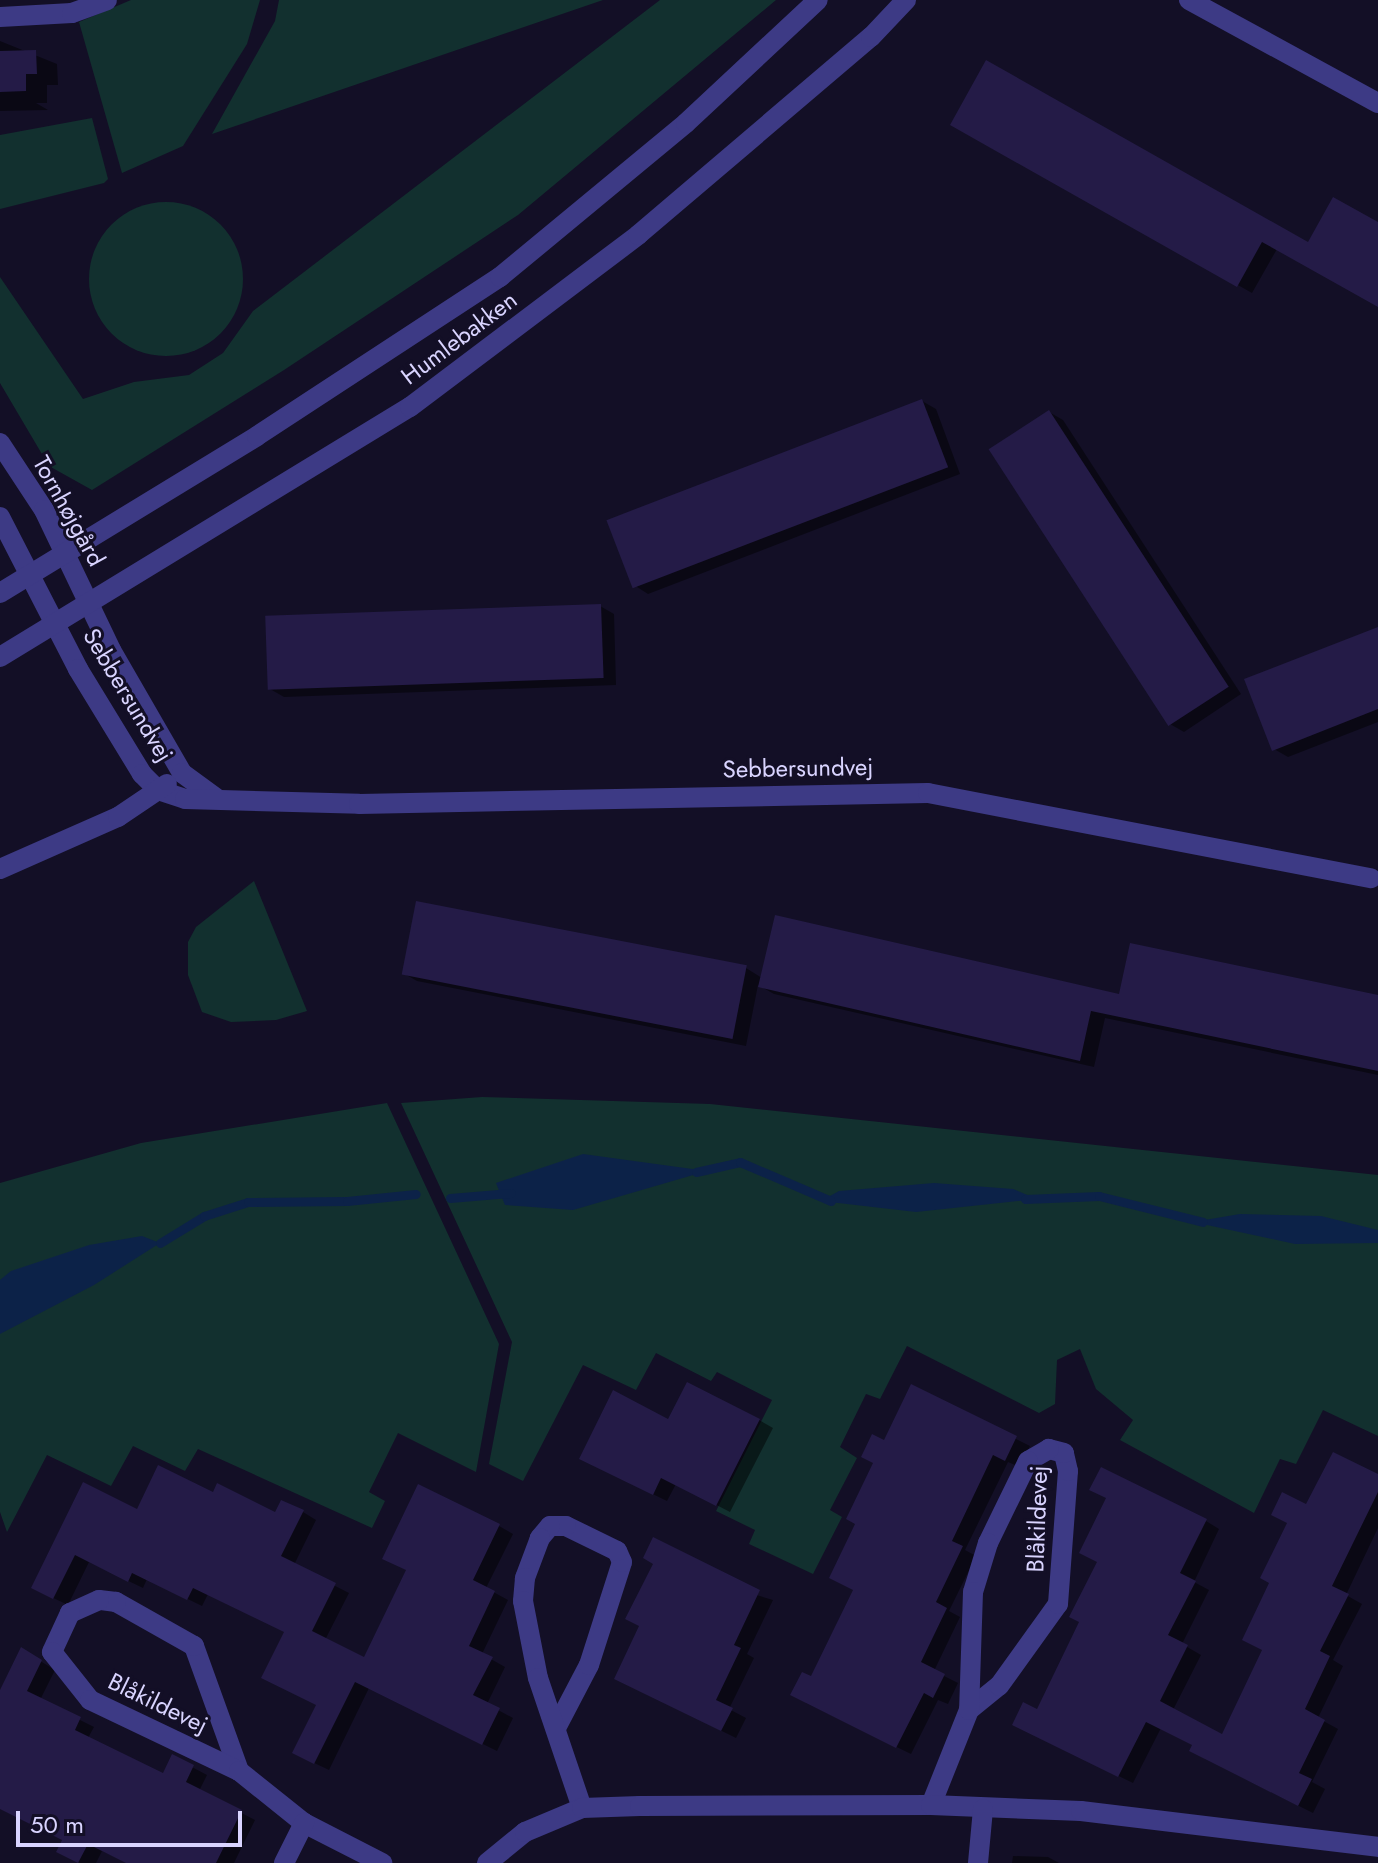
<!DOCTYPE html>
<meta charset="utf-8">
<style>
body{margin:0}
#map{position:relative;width:1378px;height:1863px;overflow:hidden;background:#130f26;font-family:Jost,sans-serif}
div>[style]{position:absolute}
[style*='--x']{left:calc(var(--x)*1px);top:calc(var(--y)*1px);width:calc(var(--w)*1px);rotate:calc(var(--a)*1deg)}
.green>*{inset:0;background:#12302f}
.round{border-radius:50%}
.water>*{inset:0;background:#0c2248}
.shadow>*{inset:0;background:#0007}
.stream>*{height:9px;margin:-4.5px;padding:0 4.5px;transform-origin:4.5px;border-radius:4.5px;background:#0c2248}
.building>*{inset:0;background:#241b47;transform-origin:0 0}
.minor>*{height:20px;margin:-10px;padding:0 10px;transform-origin:10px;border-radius:10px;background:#3d3a85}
span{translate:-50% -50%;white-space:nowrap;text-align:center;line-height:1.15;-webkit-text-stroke:6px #130f26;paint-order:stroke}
.street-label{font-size:24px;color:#d9d4ff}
.scale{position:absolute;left:16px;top:1811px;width:226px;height:36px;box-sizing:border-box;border:4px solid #d9d4ff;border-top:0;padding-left:10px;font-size:24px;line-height:28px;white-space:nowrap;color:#d9d4ff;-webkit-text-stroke:6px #130f26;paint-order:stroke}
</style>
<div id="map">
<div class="green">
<i style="clip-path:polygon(131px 0,260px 0,247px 44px,183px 146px,122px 173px,79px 22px)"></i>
<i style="clip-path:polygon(279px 0,603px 0,212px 134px,275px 21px)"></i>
<i style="clip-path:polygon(660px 0,776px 0,518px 215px,284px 370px,92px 490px,49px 466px,0 383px,0 277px,83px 399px,134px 382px,189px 375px,223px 353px,253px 311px)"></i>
<i style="clip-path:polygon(92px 118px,108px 179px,104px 183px,0 209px,0 135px)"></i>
<i class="round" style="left:89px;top:202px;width:154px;height:154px"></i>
<i style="clip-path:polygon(254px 881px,307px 1011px,276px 1020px,231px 1022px,202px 1012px,188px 975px,188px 942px,196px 927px)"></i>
<i style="clip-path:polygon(482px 1097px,710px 1104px,1378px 1175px,1378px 1436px,1323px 1410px,1296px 1464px,1280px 1459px,1254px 1513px,1120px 1440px,1133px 1420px,1096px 1389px,1080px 1349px,1057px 1360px,1055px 1404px,1039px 1413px,907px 1346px,880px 1399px,866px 1394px,840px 1447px,857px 1458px,830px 1510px,842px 1517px,813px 1574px,749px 1544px,755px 1530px,716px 1511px,772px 1400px,717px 1372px,711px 1381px,656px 1353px,636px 1390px,583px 1365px,523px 1481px,489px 1464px,512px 1342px,401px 1103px)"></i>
<i style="clip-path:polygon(387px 1103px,499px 1344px,476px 1472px,398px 1433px,369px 1492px,385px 1501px,372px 1528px,198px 1449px,185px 1471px,133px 1446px,111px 1486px,47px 1455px,7px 1532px,0 1512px,0 1183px,141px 1143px)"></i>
</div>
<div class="water">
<i style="clip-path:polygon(583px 1154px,707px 1171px,573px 1210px,505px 1205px,496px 1183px)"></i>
<i style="clip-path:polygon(934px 1183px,1013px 1189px,1037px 1199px,916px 1212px,821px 1201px,839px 1191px)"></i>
<i style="clip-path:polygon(1240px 1214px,1321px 1216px,1378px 1230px,1378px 1243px,1295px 1244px,1193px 1222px)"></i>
<i style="clip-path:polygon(142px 1236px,160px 1243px,94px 1285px,0 1334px,0 1280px,11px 1271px,89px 1245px)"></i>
</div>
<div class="shadow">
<i style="clip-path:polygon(0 41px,57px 64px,58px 85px,47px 85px,47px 103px,36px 103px,48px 110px,0 111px)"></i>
<i style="clip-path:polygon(953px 124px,1309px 244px,1378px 224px,1378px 305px,1277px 249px,1252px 293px)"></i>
<i style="clip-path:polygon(922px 401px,936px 409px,960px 474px,648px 594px,634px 585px)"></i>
<i style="clip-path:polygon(1049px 412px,1063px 420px,1241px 694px,1184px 732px,1170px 724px)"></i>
<i style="clip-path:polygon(600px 606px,614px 614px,616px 685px,284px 697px,270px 689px)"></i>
<i style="clip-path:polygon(1378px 629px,1378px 722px,1288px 757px,1274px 749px)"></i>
<i style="clip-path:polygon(746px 968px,762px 978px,1121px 996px,1378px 997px,1378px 1075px,1105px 1018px,1094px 1067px,774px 994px,758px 985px,746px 1046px,417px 981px,403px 973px)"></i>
<i style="clip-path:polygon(912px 1387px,1030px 1446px,1020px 1467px,1008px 1462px,965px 1550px,976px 1556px,949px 1611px,960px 1617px,934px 1671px,958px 1683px,948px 1704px,938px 1700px,911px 1754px,806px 1703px,812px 1679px,855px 1590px,858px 1523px,885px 1442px)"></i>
<i style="clip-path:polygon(759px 1420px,773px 1428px,730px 1512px,676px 1484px,667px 1501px,595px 1466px,669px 1421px)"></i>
<i style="clip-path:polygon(1378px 1476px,1378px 1528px,1346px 1595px,1362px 1604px,1333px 1660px,1343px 1666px,1318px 1718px,1338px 1729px,1312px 1782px,1325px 1789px,1313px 1813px,1205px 1759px,1194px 1745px,1161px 1728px,1133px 1783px,1028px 1732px,1038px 1711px,1206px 1521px,1219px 1529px,1194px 1582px,1209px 1590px,1182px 1644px,1201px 1655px,1173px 1710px,1223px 1737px,1264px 1650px,1307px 1507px)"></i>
<i style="clip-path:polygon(84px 1485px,137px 1511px,214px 1495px,276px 1515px,303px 1512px,316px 1520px,294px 1565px,349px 1593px,325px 1640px,365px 1659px,499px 1526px,513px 1534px,486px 1588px,508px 1600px,482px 1654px,505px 1667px,487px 1704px,513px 1718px,497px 1751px,369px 1688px,329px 1770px,308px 1760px,318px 1705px,286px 1632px,208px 1594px,202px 1606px,147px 1579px,143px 1588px,89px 1562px,68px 1605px,47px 1595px)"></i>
<i style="clip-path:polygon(655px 1564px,773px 1600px,747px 1654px,754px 1658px,729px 1709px,746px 1718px,736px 1738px,631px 1686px)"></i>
<i style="clip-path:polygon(22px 1650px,55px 1670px,40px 1700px,94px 1727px,88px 1738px,164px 1776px,173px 1757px,207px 1775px,199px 1791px,255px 1820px,234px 1863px,128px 1863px,102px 1851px,96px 1863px,80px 1863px,59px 1852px,65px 1840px,0 1767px,0 1694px)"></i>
<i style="clip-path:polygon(1013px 1856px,1048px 1857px,1059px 1863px,1012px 1863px)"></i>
</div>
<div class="stream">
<i style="--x:696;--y:1172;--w:45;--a:-12.8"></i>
<i style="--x:740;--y:1162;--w:99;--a:23.2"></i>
<i style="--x:450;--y:1198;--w:61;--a:-4.7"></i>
<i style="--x:1025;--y:1199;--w:74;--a:-2.3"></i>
<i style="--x:1099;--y:1196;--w:107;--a:14"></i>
<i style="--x:160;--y:1243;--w:52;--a:-31.5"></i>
<i style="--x:204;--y:1216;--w:46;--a:-17.7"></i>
<i style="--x:248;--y:1202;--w:99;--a:-0.6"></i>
<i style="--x:347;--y:1201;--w:69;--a:-5.8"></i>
</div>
<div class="building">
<i style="clip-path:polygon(36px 50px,37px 74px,26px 74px,26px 91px,0 92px,0 51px)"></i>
<i style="clip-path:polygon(986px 60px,1308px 242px,1333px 197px,1378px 222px,1378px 307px,1262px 242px,1237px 287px,950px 125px)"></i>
<i style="left:922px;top:399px;width:73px;height:338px;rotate:69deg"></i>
<i style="left:1049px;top:410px;width:330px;height:72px;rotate:57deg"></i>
<i style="left:601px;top:604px;width:74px;height:336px;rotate:88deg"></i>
<i style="clip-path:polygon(1378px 627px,1378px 709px,1272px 751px,1244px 679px)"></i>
<i style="left:416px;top:901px;width:337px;height:75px;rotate:11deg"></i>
<i style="clip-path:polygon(775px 915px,1119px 994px,1130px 943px,1378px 995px,1378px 1071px,1091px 1011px,1080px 1061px,758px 987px)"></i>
<i style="clip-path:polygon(687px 1382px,760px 1419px,716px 1506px,661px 1478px,653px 1495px,579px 1459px,613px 1390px,668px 1419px)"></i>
<i style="clip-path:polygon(911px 1384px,1017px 1436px,1005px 1461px,993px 1455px,952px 1541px,963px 1546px,936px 1602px,947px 1608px,921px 1662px,945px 1674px,933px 1698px,924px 1693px,896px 1748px,790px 1695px,802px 1672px,811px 1676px,853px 1590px,829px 1578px,855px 1524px,846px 1519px,873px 1463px,861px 1457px,872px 1434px,884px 1440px)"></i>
<i style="clip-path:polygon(1333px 1452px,1378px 1474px,1378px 1492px,1332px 1586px,1349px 1594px,1320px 1651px,1330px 1656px,1305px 1709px,1325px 1720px,1299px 1773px,1312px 1779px,1298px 1806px,1189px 1751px,1192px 1745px,1146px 1722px,1118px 1777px,1012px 1725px,1023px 1702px,1037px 1709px,1079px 1622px,1069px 1617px,1097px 1562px,1079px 1553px,1106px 1498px,1089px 1490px,1101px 1467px,1207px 1519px,1180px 1573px,1196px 1581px,1168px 1635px,1188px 1645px,1160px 1701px,1222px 1734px,1262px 1650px,1242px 1640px,1269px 1583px,1260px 1578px,1287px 1523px,1271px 1515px,1282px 1492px,1306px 1504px)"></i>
<i style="clip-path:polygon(158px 1465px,213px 1492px,217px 1483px,275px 1512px,281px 1500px,304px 1510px,281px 1556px,336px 1583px,312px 1631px,364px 1657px,406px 1570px,382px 1559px,418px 1484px,500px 1524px,473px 1580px,495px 1591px,469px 1646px,493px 1657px,473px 1695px,500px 1708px,482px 1745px,355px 1682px,314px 1764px,292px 1753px,316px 1705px,261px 1678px,284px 1632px,193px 1588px,187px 1600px,132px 1573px,128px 1582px,75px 1555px,53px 1599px,31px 1588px,83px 1482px,137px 1509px)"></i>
<i style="clip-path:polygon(653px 1537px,760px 1590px,734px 1645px,741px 1648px,716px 1700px,733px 1708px,721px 1731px,614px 1679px,639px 1626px,625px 1619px,653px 1564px,643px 1558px)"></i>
<i style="clip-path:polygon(21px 1647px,42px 1660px,27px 1691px,81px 1717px,75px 1730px,163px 1773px,172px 1754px,194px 1765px,186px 1782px,242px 1810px,216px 1863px,126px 1863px,88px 1844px,78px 1863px,56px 1852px,62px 1840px,0 1809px,0 1690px)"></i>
</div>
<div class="minor">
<i style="--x:1189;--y:0;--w:215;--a:28.6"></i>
<i style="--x:0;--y:17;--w:72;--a:-3.2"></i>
<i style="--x:72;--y:13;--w:37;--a:-20"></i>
<i style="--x:0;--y:443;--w:80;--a:56.7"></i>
<i style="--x:44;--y:510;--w:155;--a:64.4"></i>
<i style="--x:111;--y:650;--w:142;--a:60"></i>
<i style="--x:182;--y:773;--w:42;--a:36.3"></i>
<i style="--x:0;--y:517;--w:171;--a:62.8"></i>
<i style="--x:78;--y:669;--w:123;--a:58.6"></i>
<i style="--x:142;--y:774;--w:23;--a:45"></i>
<i style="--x:158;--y:790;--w:28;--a:18"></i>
<i style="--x:185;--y:799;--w:174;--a:1.6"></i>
<i style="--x:359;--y:804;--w:569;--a:-1.11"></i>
<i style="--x:928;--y:793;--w:451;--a:10.9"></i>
<i style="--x:0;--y:593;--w:301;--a:-31.4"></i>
<i style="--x:257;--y:436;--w:290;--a:-33.2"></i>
<i style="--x:500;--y:277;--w:241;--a:-39.6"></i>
<i style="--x:686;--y:123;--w:180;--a:-43"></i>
<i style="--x:0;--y:657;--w:480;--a:-31.4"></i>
<i style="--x:410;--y:407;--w:286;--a:-37"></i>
<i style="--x:638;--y:235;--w:306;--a:-40.4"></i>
<i style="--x:871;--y:37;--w:51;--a:-46.6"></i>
<i style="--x:0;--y:869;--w:129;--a:-23.8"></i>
<i style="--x:118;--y:817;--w:59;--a:-34"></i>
<i style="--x:556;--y:1728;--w:71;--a:-62.4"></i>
<i style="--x:589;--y:1665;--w:108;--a:-72.2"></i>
<i style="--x:622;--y:1562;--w:12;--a:-114"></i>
<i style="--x:617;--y:1551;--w:57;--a:-153.9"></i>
<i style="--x:566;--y:1526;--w:16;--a:180"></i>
<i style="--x:550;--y:1526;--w:16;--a:130"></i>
<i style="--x:540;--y:1538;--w:43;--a:110.6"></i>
<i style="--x:525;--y:1578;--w:23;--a:95"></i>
<i style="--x:523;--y:1601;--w:78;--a:79"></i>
<i style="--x:538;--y:1678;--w:137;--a:71.3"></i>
<i style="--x:239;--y:1771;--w:133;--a:-109.8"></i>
<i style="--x:194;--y:1646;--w:90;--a:-150.6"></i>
<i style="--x:116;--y:1602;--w:17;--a:-173"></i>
<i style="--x:99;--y:1600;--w:32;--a:156"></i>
<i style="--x:70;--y:1613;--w:43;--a:114.8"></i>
<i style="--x:52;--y:1652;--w:61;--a:51.6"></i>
<i style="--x:90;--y:1700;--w:165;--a:25.5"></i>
<i style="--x:239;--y:1771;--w:83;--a:38.7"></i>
<i style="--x:304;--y:1823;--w:88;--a:27.1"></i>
<i style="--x:931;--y:1805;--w:102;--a:-68.2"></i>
<i style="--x:969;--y:1710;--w:38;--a:-39"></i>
<i style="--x:999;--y:1686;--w:101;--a:-54.3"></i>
<i style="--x:1058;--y:1604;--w:133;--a:-85.7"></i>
<i style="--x:1068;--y:1471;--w:18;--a:-103"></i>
<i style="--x:1064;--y:1453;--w:16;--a:-165"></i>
<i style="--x:1049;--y:1449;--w:24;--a:150"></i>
<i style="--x:1028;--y:1461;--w:91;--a:116"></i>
<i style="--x:988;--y:1543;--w:51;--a:107"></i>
<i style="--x:973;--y:1592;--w:118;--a:91.9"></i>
<i style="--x:284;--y:1863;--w:45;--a:-63.4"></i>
<i style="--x:487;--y:1863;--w:49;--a:-39.2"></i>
<i style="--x:525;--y:1832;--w:62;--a:-22.8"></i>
<i style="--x:582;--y:1808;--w:58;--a:-2"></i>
<i style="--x:640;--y:1806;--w:291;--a:-0.2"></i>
<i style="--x:931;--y:1805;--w:150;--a:2.3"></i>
<i style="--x:1081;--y:1811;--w:299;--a:6.9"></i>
<i style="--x:978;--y:1863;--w:54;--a:-84.7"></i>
</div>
<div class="street-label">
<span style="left:459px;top:338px;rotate:-37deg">Humlebakken</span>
<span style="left:69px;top:511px;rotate:61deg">Tornhøjgård</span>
<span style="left:128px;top:695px;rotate:59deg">Sebbersundvej</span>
<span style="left:798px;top:768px;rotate:-1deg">Sebbersundvej</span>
<span style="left:1037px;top:1519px;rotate:-88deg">Blåkildevej</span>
<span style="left:158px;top:1703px;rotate:26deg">Blåkildevej</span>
</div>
<div class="scale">50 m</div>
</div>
